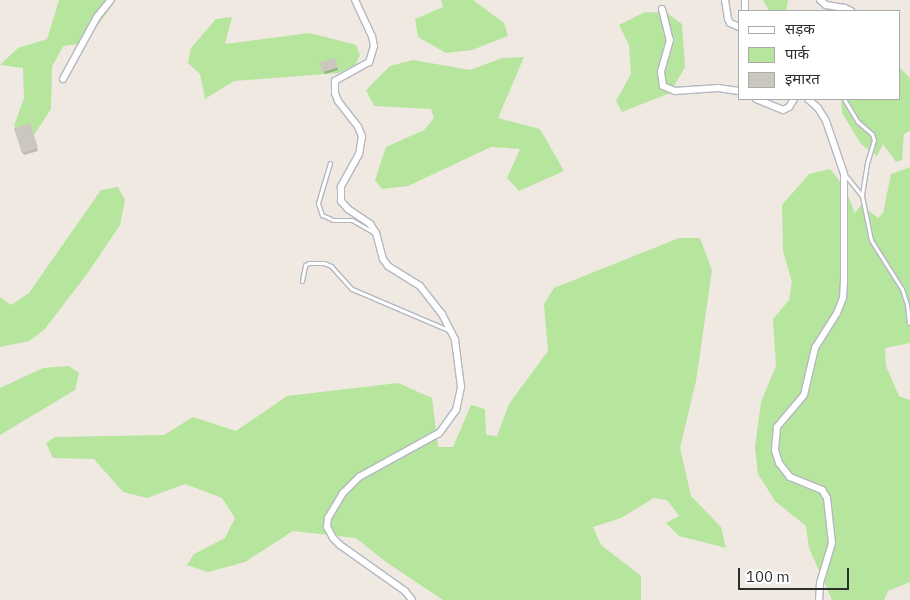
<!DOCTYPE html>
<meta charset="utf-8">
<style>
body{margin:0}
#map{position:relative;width:910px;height:600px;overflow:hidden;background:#efe9e1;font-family:"IBM Plex Sans","Noto Sans Devanagari",sans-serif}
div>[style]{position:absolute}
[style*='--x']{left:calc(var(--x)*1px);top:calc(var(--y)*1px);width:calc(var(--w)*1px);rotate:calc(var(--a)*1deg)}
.green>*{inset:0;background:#b6e59e}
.shadow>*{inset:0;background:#0003}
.building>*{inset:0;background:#cbc7bf;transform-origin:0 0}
.roads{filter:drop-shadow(1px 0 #b4b7c1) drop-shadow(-1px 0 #b4b7c1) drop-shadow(0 1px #b4b7c1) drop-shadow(0 -1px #b4b7c1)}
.lane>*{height:3px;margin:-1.5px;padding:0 1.5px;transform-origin:1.5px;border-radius:1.5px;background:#fff}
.street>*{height:6px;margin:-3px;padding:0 3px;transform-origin:3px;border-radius:3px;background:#fff}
span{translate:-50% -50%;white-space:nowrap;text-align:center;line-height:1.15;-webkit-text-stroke:4px #fff;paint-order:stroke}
.legend{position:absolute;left:738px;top:10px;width:162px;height:90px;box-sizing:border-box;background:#fff;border:1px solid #ababab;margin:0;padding:6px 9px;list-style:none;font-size:15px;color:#2e2e2e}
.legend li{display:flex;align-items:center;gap:10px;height:25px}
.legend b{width:25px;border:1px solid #ababab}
.scale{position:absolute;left:738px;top:568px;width:111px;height:22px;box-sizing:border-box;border:2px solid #2e2e2e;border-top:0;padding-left:6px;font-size:15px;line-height:18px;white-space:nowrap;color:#2e2e2e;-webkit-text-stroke:4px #fff;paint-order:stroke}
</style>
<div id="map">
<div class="green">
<i style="clip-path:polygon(59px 0,116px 0,85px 43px,63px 46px,52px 67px,51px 109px,32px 138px,23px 138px,14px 126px,24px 98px,23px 68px,0 65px,18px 48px,47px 39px)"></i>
<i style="clip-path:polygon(441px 0,473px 0,504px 23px,508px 36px,472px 50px,446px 53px,418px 37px,415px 19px,443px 7px)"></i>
<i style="clip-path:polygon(763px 0,788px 0,786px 11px,769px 11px)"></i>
<i style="clip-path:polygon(645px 12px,667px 13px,682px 24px,685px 67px,670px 93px,622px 112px,616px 101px,631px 74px,629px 45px,619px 25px)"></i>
<i style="clip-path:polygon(232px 17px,225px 44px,310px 33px,356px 45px,360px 55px,355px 66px,339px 73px,234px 81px,205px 99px,200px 74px,188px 63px,191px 48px,216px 19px)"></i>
<i style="clip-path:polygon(524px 57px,498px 118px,540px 129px,564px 171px,519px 191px,507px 178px,520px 149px,491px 147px,408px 186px,382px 189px,375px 180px,386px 147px,424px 130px,434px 118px,431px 109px,374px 106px,366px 90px,390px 66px,413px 60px,470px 70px,502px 58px)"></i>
<i style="clip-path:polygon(899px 67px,910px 78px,910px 131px,904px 134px,902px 160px,896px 162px,883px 144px,877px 156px,861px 144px,842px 113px,841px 99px,899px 99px)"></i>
<i style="clip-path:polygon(910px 167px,910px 343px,885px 348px,886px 366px,899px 396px,910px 400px,910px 582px,888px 591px,884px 600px,832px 600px,809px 548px,806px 526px,775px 501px,758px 474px,755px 447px,761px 402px,776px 366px,773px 319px,789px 300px,792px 282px,783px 251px,782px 205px,809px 174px,830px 169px,844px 186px,855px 213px,861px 205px,878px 218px,883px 213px,891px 174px)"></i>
<i style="clip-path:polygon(118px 187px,125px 200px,120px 225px,87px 274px,44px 330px,29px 341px,0 347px,0 297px,11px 305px,29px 293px,101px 190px)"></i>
<i style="clip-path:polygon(679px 238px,700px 238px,712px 270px,696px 381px,680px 448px,691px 496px,721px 527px,726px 548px,679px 536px,666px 523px,679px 516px,667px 500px,654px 498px,621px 518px,593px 527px,601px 545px,641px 576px,641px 600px,443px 600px,386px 562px,356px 538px,293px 531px,245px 562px,208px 572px,187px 565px,194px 554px,225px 538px,235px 518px,222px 498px,185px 484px,147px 498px,123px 492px,94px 459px,53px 458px,46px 443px,55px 437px,164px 435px,193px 417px,236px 431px,287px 396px,398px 383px,432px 398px,438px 447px,453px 447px,471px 405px,485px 409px,486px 435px,497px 436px,509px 404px,548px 351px,544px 304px,554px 288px)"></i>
<i style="clip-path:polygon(69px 366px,79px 373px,75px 390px,0 435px,0 388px,43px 368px)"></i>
</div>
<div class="shadow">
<i style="clip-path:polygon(335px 61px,338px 70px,325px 74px,324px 72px)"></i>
<i style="clip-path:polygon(31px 127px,38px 151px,24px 155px,22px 152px)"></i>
</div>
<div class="building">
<i style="left:335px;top:58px;width:10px;height:16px;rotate:73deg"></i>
<i style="left:30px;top:123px;width:26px;height:17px;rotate:72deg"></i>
</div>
<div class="roads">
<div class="lane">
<i style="--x:844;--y:99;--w:26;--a:59"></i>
<i style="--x:857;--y:121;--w:20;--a:41"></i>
<i style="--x:872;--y:134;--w:6;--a:72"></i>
<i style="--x:874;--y:140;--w:24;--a:107"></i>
<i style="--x:867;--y:163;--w:33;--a:99"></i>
<i style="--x:330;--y:163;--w:42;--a:106.7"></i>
<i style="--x:318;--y:203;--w:13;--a:72"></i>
<i style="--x:322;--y:215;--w:12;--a:24"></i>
<i style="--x:333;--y:220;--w:19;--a:0"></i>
<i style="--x:352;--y:220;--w:24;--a:30"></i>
<i style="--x:846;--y:176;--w:26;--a:51"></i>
<i style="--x:862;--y:196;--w:45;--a:78.4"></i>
<i style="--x:871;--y:240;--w:58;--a:57.7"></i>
<i style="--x:902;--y:289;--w:16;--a:72"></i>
<i style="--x:907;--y:304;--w:19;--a:84"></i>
<i style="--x:302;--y:281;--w:16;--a:-79"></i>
<i style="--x:305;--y:265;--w:4;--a:-27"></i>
<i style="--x:309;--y:263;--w:15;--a:0"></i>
<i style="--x:324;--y:263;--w:8;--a:23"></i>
<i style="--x:331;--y:266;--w:31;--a:48"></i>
<i style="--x:352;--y:289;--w:104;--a:23.1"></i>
</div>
<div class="street">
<i style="--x:355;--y:0;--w:40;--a:65"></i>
<i style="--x:372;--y:36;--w:10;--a:79"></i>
<i style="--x:374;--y:46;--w:17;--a:107"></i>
<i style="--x:369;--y:62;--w:39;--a:151"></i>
<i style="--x:335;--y:81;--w:12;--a:90"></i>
<i style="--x:335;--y:93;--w:9;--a:69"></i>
<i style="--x:338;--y:101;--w:33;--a:52"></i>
<i style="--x:358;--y:127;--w:10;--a:66"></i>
<i style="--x:362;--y:136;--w:18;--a:99"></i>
<i style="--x:359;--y:154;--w:38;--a:119"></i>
<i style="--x:341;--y:187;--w:14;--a:90"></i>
<i style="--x:341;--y:201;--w:11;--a:49"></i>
<i style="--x:348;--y:209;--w:27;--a:34"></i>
<i style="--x:370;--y:224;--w:11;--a:56"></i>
<i style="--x:376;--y:233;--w:27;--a:75"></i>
<i style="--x:383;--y:259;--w:9;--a:54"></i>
<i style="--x:388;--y:266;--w:38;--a:32"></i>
<i style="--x:420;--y:286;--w:36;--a:52"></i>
<i style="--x:442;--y:314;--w:29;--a:63"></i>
<i style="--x:455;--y:340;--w:47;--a:82.7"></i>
<i style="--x:461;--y:387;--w:24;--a:102"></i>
<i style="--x:456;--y:410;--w:29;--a:126"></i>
<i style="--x:439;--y:433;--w:91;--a:151.2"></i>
<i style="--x:359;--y:477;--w:23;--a:135"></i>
<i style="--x:343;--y:493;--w:29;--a:121"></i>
<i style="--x:328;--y:518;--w:9;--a:96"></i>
<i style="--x:327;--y:527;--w:13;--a:61"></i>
<i style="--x:333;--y:538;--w:10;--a:45"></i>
<i style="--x:340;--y:545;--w:80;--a:35.3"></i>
<i style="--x:405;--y:591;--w:11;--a:52"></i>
<i style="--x:725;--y:0;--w:19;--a:81"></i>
<i style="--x:728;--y:19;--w:4;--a:63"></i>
<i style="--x:730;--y:23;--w:10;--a:24"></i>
<i style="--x:820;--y:0;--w:8;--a:40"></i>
<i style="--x:826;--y:5;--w:19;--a:9"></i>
<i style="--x:845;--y:8;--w:7;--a:27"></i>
<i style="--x:662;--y:9;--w:32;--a:76"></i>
<i style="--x:670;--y:40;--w:33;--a:106"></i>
<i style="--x:661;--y:72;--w:14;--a:82"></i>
<i style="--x:663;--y:86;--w:13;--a:23"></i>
<i style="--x:675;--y:91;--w:43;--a:-4"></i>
<i style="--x:718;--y:88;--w:21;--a:8"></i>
<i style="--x:745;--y:11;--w:11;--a:-90"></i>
<i style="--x:63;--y:79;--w:71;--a:-61.3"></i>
<i style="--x:97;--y:17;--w:22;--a:-51"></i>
<i style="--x:756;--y:99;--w:29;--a:22"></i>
<i style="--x:783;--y:110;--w:7;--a:-27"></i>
<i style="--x:789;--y:107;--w:9;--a:-58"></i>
<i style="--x:808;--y:99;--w:13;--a:42"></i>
<i style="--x:818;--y:108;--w:15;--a:58"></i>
<i style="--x:826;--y:121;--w:56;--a:71.2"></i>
<i style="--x:844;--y:174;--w:106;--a:90"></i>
<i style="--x:844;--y:280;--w:18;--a:93"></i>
<i style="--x:843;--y:298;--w:16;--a:112"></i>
<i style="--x:837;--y:313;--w:41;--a:122.2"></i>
<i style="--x:815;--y:348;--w:48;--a:103.2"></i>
<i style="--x:804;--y:395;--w:42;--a:130.2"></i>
<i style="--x:777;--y:427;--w:23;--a:95"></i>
<i style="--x:775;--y:450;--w:14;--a:73"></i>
<i style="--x:779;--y:463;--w:18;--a:52"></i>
<i style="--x:790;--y:477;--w:35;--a:22"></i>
<i style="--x:822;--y:490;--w:9;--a:58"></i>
<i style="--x:827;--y:498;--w:45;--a:83.7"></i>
<i style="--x:832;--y:543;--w:42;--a:106.7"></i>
<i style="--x:820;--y:583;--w:17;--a:93"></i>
</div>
</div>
<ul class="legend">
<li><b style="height:6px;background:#fff"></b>सड़क</li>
<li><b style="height:14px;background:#b6e59e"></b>पार्क</li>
<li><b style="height:14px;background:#cbc7bf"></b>इमारत</li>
</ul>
<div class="scale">100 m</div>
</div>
